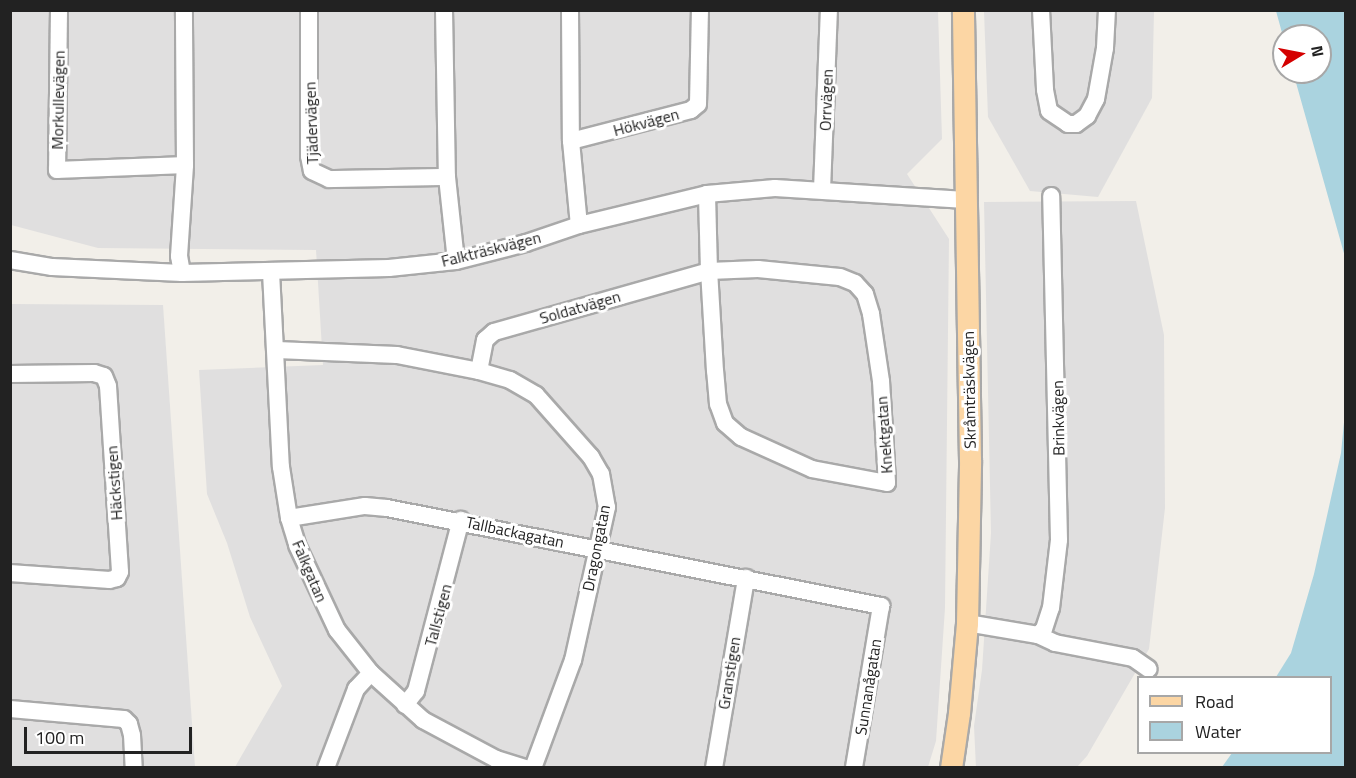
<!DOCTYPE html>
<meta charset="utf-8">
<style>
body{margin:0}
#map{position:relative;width:1356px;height:778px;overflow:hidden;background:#f2efe9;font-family:"Titillium Web",sans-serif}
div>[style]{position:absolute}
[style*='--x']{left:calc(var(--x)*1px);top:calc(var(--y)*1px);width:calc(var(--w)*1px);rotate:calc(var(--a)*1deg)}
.residential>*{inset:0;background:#e0dfdf}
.water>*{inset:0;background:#aad3df}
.roads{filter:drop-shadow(2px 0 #a9a9a9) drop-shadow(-2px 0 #a9a9a9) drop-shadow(0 2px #a9a9a9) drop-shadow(0 -2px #a9a9a9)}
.minor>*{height:16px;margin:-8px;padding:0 8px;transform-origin:8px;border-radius:8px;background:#fff}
.major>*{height:21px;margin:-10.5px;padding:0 10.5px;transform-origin:10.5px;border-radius:10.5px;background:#fcd6a4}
span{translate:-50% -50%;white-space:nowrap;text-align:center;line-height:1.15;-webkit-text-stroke:6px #fff;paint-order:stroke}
.street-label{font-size:16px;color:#222}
.frame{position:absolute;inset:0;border:12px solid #222;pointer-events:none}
.legend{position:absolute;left:1137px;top:676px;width:195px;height:78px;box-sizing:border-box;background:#fff;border:2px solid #a7a7a7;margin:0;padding:8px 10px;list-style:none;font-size:18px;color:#222}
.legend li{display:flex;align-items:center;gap:12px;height:30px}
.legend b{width:30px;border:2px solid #a7a7a7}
.north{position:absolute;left:1272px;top:24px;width:60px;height:60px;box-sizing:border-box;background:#fff;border:2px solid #a7a7a7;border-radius:50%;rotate:80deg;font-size:16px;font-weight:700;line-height:24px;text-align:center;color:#222}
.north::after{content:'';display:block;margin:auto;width:21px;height:27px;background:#d40000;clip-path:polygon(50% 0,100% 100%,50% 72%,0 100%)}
.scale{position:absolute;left:24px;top:727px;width:168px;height:27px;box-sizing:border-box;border:3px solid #222;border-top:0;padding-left:8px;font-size:18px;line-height:21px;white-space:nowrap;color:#222;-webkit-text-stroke:4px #fff;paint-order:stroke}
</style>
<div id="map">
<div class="residential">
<i style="clip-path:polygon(10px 11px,938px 11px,942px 139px,907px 174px,949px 239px,945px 608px,936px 741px,928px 767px,235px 767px,282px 686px,250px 617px,227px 543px,207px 494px,199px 370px,323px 365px,316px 250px,98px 248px,11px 225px)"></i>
<i style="clip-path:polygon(984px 11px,1154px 11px,1152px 98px,1098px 197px,1030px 191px,988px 117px)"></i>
<i style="clip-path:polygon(1136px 201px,1164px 335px,1165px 508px,1149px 649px,1087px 756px,1077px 767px,976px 768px,974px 726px,982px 670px,991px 533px,984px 202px)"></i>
<i style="clip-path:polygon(11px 304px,163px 305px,195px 767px,11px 768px)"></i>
</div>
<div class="water">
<i style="clip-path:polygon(1276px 11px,1345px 11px,1345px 257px,1293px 72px,1320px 72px,1320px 36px,1284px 36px,1284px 40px)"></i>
<i style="clip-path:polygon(1345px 412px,1345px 767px,1222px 767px,1232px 753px,1330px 752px,1330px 678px,1276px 677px,1291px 653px,1314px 574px,1341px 453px)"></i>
</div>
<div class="roads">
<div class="minor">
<i style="--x:59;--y:10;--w:160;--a:90.7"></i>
<i style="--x:57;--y:170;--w:128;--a:-2.2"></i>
<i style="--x:309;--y:10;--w:146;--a:90"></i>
<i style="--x:309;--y:156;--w:15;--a:79"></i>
<i style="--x:312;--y:171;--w:19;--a:25"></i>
<i style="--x:329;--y:179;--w:118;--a:-1"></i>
<i style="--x:444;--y:10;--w:167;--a:89"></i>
<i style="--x:447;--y:177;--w:84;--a:83.9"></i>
<i style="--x:570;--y:10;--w:131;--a:89.6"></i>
<i style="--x:571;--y:141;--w:84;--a:84.6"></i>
<i style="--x:1041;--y:10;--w:80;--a:87.1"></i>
<i style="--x:1045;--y:90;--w:21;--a:79"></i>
<i style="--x:1049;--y:111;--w:23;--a:34"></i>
<i style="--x:1068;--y:124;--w:8;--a:0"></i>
<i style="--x:1076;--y:124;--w:14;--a:-36"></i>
<i style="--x:1087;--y:116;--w:19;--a:-62"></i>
<i style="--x:1096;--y:99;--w:52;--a:-80"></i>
<i style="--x:1105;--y:48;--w:38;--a:-87"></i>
<i style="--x:571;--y:141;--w:124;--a:-14.5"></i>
<i style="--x:691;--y:110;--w:9;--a:-41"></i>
<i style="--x:698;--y:104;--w:94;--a:-88.8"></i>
<i style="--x:822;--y:190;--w:180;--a:-87.8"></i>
<i style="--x:10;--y:260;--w:43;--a:9.5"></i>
<i style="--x:52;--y:267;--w:130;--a:2.6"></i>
<i style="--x:182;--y:273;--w:207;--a:-1.4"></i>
<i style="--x:389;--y:268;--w:67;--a:-6"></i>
<i style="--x:456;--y:261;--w:72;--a:-14.4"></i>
<i style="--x:526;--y:243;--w:56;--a:-18.8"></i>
<i style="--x:579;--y:225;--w:132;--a:-13.6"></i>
<i style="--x:707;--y:194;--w:68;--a:-5"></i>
<i style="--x:775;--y:188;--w:191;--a:3.6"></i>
<i style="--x:271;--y:272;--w:195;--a:87.1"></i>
<i style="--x:281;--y:467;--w:52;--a:81.1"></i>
<i style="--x:289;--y:518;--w:28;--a:73"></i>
<i style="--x:297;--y:545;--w:94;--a:64.8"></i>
<i style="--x:337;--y:630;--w:55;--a:51.7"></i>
<i style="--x:371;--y:673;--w:70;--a:42.1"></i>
<i style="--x:423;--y:720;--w:83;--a:28.1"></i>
<i style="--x:496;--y:759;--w:31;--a:17"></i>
<i style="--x:182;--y:273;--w:17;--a:-100"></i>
<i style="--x:179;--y:256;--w:91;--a:-86.2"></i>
<i style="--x:185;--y:165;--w:155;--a:-90.4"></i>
<i style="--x:277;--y:350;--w:120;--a:2.4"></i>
<i style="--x:397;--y:355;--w:84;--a:11"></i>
<i style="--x:479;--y:371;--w:32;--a:16"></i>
<i style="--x:510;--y:380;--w:30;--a:30"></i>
<i style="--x:536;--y:395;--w:83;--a:48.4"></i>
<i style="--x:591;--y:457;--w:20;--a:60"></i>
<i style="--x:601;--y:474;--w:34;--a:80"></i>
<i style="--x:607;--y:507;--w:157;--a:102.5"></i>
<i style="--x:573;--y:660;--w:115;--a:110.3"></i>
<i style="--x:479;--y:371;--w:32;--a:-79"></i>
<i style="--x:485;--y:340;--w:12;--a:-42"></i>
<i style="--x:494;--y:332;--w:223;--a:-15.8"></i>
<i style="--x:709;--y:271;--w:49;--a:-2.3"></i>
<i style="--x:758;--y:269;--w:82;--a:5.6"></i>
<i style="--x:840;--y:277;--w:16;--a:22"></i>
<i style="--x:855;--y:283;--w:15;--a:48"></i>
<i style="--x:865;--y:294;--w:21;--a:73"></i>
<i style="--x:871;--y:314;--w:68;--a:81.5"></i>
<i style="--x:881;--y:381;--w:102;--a:86.6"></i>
<i style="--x:887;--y:483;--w:76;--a:-169.4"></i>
<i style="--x:812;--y:469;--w:78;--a:-155.7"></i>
<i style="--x:741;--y:437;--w:21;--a:-139"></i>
<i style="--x:725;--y:423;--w:20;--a:-110"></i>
<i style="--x:718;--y:404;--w:33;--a:-95"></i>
<i style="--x:715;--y:371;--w:100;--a:-93.4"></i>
<i style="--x:709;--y:271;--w:77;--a:-91.5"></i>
<i style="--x:10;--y:374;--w:84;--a:-0.7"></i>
<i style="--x:94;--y:373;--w:10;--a:17"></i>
<i style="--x:104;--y:376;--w:11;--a:68"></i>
<i style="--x:108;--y:386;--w:186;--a:86.3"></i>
<i style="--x:120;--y:572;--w:7;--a:117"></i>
<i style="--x:117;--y:578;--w:8;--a:166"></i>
<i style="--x:109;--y:580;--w:99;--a:-176"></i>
<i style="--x:289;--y:518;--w:77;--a:-9"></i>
<i style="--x:365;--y:506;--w:22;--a:5"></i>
<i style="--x:387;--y:508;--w:504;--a:11.22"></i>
<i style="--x:881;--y:606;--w:164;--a:99.5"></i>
<i style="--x:967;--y:623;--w:72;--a:9.6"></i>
<i style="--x:1038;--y:635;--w:8;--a:-45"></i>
<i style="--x:1044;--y:629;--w:22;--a:-72"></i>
<i style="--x:1051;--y:608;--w:68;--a:-83.3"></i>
<i style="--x:1059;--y:540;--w:344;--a:-91.3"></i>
<i style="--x:1038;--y:635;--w:19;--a:25"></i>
<i style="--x:1055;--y:643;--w:79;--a:10.9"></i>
<i style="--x:1133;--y:658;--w:19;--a:35"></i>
<i style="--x:405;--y:705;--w:18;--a:-52"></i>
<i style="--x:416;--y:691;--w:177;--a:-75.3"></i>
<i style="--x:10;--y:709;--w:114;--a:5"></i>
<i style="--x:124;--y:719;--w:7;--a:45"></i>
<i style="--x:129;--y:724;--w:11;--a:75"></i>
<i style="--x:132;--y:735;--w:33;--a:87"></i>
<i style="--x:326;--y:768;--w:85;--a:-69.2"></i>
<i style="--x:356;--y:689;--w:22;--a:-47"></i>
<i style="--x:714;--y:768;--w:193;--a:-80.4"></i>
</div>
<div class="major">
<i style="--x:951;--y:768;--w:56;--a:-81.7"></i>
<i style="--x:959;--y:713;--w:90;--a:-84.9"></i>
<i style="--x:967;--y:623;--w:163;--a:-88.9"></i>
<i style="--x:970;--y:460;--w:450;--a:-90.9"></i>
</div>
</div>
<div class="street-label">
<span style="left:58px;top:100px;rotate:-89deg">Morkullevägen</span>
<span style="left:826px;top:100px;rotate:-88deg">Orrvägen</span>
<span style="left:646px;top:122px;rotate:-15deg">Hökvägen</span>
<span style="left:311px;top:123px;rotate:-92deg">Tjädervägen</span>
<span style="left:491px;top:249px;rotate:-14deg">Falkträskvägen</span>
<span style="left:580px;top:307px;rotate:-16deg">Soldatvägen</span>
<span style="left:969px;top:390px;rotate:-91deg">Skråmträskvägen</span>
<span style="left:1058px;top:418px;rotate:-91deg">Brinkvägen</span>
<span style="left:884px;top:435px;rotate:-94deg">Knektgatan</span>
<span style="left:114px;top:483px;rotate:-94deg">Häckstigen</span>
<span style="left:515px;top:532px;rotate:12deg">Tallbackagatan</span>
<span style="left:596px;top:548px;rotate:-79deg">Dragongatan</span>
<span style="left:310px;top:571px;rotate:67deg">Falkgatan</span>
<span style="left:438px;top:615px;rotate:-75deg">Tallstigen</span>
<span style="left:729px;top:673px;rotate:-81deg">Granstigen</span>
<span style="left:868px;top:687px;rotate:-81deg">Sunnanågatan</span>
</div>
<div class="frame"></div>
<ul class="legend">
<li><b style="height:8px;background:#fcd6a4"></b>Road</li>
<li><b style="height:16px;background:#aad3df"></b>Water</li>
</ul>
<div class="north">N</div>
<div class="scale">100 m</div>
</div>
